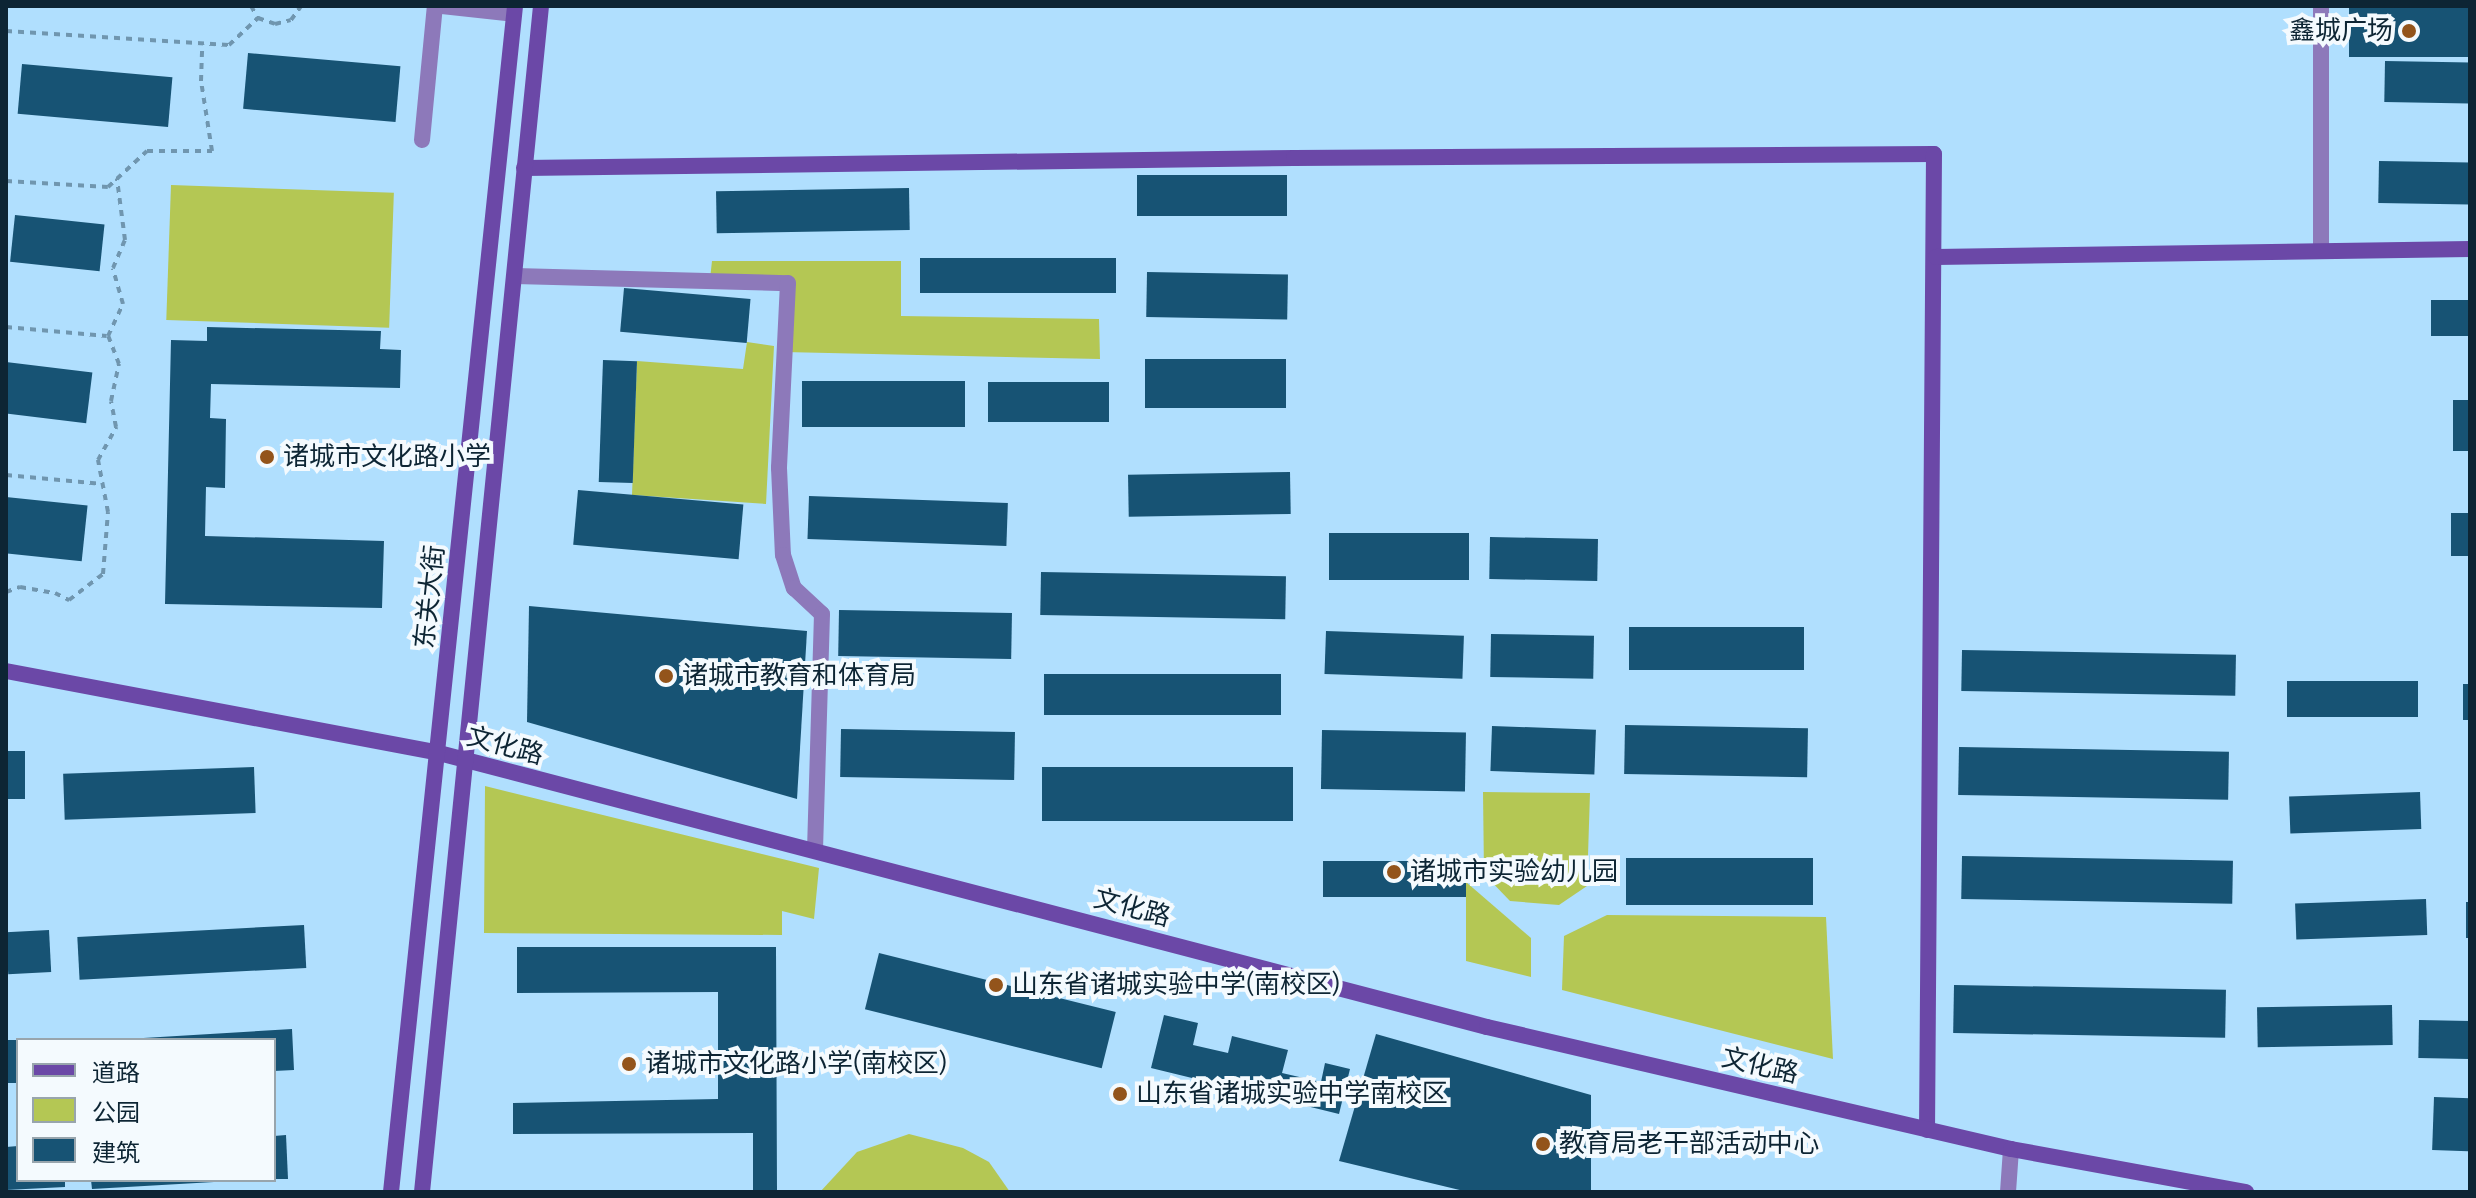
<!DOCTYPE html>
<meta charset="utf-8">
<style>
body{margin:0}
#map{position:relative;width:2476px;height:1198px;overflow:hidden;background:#b0dffe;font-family:Bitter,"Noto Sans SC",serif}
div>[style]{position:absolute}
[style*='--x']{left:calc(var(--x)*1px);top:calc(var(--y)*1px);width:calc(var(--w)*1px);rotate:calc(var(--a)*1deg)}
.green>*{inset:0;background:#b4c754;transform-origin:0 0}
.building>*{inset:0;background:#175374;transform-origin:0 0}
.path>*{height:4px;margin-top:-2px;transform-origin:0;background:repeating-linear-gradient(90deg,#7096af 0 6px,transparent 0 12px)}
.street>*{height:16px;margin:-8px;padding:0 8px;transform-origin:8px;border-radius:8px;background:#8d79ba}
.secondary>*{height:16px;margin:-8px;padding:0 8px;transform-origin:8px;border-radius:8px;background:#6b48a7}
.dots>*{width:22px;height:22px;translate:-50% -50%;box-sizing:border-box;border:4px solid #f4fafe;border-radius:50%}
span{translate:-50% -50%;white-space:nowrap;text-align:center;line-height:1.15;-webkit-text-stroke:8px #f4fafe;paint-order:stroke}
.poi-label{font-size:26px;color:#0d2534}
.right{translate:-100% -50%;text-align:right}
.left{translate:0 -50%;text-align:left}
.street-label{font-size:26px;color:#0d2534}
.frame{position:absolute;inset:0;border:8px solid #0d2534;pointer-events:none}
.legend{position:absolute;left:16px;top:1038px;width:260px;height:144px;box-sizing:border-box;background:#f4fafe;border:2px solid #98a5ad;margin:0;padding:10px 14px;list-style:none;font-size:24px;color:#0d2534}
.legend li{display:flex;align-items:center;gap:16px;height:40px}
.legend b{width:40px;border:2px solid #98a5ad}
</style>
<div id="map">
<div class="green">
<i style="left:171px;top:185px;width:223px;height:135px;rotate:2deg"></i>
<i style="clip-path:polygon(712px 261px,901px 261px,901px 316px,1099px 319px,1100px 359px,784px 352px,788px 283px,710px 279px)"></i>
<i style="clip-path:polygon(747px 342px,774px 346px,766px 504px,632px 495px,637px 361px,743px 369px)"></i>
<i style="clip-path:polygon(485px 786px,819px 868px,814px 919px,782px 911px,782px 935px,484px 933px)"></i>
<i style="clip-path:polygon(1483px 792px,1590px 793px,1587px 886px,1559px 905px,1510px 901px,1484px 874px)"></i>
<i style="clip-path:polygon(1466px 882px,1531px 938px,1531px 977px,1466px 961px)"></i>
<i style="clip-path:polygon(1607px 915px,1826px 917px,1833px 1059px,1562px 990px,1564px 936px)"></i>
<i style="clip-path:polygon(909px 1134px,963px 1148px,989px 1162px,1010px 1192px,820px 1192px,857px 1152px)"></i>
</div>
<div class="building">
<i style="left:2349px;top:6px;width:121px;height:51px"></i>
<i style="left:248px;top:53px;width:153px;height:56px;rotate:5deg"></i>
<i style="left:2385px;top:61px;width:85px;height:41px;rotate:1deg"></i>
<i style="left:22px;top:64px;width:151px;height:50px;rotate:5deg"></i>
<i style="left:2379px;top:161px;width:91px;height:42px;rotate:1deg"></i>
<i style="left:1137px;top:175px;width:150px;height:41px"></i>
<i style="left:909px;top:188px;width:42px;height:193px;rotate:89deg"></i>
<i style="left:15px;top:215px;width:90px;height:47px;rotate:6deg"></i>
<i style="left:920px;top:258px;width:196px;height:35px"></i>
<i style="left:1147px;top:272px;width:141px;height:45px;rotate:1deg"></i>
<i style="left:624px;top:288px;width:127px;height:44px;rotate:5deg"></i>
<i style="left:2431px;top:300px;width:39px;height:36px"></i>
<i style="clip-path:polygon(207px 327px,381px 331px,380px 349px,401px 350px,400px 388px,211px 384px,210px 418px,226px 419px,225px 488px,206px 487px,205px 536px,384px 541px,382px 608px,165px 604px,171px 340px,207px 341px)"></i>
<i style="left:1145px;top:359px;width:141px;height:49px"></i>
<i style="left:603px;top:360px;width:34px;height:122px;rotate:2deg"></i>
<i style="left:6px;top:362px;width:87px;height:51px;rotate:7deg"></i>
<i style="left:802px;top:381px;width:163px;height:46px"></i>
<i style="left:1109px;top:382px;width:40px;height:121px;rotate:90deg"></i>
<i style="left:2453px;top:400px;width:17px;height:51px"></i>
<i style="left:1290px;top:472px;width:42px;height:162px;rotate:89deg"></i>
<i style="left:578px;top:490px;width:166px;height:55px;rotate:5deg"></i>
<i style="left:809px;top:496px;width:199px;height:43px;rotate:2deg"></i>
<i style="left:6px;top:497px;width:82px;height:56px;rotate:6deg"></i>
<i style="left:2451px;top:513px;width:19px;height:43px"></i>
<i style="left:1469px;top:533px;width:47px;height:140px;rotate:90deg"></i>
<i style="left:1490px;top:537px;width:108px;height:42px;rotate:1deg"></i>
<i style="left:1041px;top:572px;width:245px;height:43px;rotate:1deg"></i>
<i style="clip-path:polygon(529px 606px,807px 631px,797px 799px,527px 722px)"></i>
<i style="left:839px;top:610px;width:173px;height:46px;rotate:1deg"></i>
<i style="left:1629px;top:627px;width:175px;height:43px"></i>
<i style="left:1326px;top:631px;width:138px;height:43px;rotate:2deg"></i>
<i style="left:1491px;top:634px;width:103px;height:43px;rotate:1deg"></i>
<i style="left:1962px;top:650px;width:274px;height:41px;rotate:1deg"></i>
<i style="left:1044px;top:674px;width:237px;height:41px"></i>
<i style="left:2287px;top:681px;width:131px;height:36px"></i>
<i style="left:2463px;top:684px;width:7px;height:36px"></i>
<i style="left:1625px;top:725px;width:183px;height:49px;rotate:1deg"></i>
<i style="left:1492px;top:726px;width:104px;height:45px;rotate:2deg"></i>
<i style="left:841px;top:729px;width:174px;height:48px;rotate:1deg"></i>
<i style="left:1322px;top:730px;width:144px;height:59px;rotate:1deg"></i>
<i style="left:1959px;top:747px;width:270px;height:48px;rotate:1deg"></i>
<i style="left:6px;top:751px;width:19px;height:48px"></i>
<i style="left:254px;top:767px;width:46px;height:191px;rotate:88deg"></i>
<i style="left:1042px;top:767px;width:251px;height:54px"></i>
<i style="left:2420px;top:792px;width:37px;height:131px;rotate:88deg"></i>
<i style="left:1962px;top:856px;width:271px;height:43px;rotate:1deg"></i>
<i style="left:1626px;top:858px;width:187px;height:47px"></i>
<i style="left:1323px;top:861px;width:143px;height:36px"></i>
<i style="left:2426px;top:899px;width:36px;height:131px;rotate:88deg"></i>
<i style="left:2466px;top:902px;width:4px;height:36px"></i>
<i style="left:304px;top:925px;width:43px;height:227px;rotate:87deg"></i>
<i style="left:49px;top:930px;width:42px;height:43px;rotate:87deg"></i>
<i style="clip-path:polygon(517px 947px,776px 947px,777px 1192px,753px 1192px,753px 1133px,513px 1134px,513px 1103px,718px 1099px,718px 992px,517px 993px)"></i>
<i style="left:879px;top:953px;width:244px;height:58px;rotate:14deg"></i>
<i style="left:1954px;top:985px;width:272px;height:48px;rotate:1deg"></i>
<i style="left:2392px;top:1005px;width:40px;height:135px;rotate:89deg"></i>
<i style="clip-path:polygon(1164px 1015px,1198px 1023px,1193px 1045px,1228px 1053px,1232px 1036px,1288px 1050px,1282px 1073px,1321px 1082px,1325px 1063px,1350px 1069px,1339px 1114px,1151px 1068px)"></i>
<i style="left:2419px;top:1020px;width:51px;height:38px;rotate:1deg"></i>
<i style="clip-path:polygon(292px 1029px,294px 1070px,274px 1071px,274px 1040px,110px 1040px)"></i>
<i style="clip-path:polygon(1376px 1034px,1591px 1095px,1591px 1192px,1468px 1192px,1339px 1161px)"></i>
<i style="left:6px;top:1040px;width:12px;height:43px"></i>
<i style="left:2434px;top:1097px;width:36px;height:53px;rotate:2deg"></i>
<i style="clip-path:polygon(286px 1135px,288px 1179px,274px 1179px,274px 1136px)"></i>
<i style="clip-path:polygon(18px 1146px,18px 1180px,65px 1180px,65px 1187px,6px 1190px,6px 1147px)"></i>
<i style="clip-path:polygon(91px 1180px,214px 1180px,214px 1182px,92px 1189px)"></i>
</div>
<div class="path">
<i style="--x:251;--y:6;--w:14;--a:60"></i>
<i style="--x:258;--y:18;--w:18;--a:19"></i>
<i style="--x:275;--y:24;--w:16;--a:-14"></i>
<i style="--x:291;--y:20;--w:17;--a:-54"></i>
<i style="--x:6;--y:31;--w:223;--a:3.6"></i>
<i style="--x:229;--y:45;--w:40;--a:-43"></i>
<i style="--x:6;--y:181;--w:102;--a:3.4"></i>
<i style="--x:108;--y:187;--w:53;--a:-42.7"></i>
<i style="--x:147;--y:151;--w:65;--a:0"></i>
<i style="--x:212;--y:151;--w:71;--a:-98.9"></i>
<i style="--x:201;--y:81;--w:37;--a:-88"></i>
<i style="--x:6;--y:327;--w:101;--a:5.1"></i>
<i style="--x:6;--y:475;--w:97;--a:5.3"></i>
<i style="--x:6;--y:592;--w:15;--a:-20"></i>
<i style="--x:20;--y:587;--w:36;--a:10"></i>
<i style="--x:55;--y:593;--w:16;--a:27"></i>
<i style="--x:69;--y:600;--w:43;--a:-37.4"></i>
<i style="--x:103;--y:574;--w:62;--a:-85.4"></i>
<i style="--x:108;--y:512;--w:53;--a:-100.9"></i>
<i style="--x:98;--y:460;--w:38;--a:-61"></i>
<i style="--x:116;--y:427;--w:26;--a:-101"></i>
<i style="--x:111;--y:401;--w:38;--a:-78"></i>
<i style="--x:119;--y:364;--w:30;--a:-111"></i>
<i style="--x:108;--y:336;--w:35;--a:-65"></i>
<i style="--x:123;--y:304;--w:37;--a:-106"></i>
<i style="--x:113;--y:268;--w:30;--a:-67"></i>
<i style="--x:125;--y:240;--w:62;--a:-97.5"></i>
</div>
<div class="street">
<i style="--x:442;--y:6;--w:72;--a:6.3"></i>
<i style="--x:2321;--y:6;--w:245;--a:90"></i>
<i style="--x:422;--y:140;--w:135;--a:-84.5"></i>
<i style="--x:515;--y:276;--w:273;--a:1.5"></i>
<i style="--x:788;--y:283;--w:185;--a:92.8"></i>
<i style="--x:779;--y:468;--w:87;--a:87.4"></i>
<i style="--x:783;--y:555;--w:35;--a:72"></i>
<i style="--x:794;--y:588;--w:38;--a:43"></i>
<i style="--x:822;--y:614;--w:235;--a:91.7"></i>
<i style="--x:2008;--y:1192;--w:43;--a:-86"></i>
</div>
<div class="secondary">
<i style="--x:524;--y:168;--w:770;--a:-0.74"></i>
<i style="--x:1294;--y:158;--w:640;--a:-0.36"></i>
<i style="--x:1934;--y:154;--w:976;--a:90.41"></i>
<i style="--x:1936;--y:257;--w:534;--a:-0.86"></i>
<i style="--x:6;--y:671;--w:441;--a:10.7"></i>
<i style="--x:439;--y:753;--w:1083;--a:14.65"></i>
<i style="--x:1487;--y:1027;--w:538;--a:13.11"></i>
<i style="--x:2011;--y:1149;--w:239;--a:10.4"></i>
<i style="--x:391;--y:1192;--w:1192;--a:-84.03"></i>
<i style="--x:422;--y:1192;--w:1192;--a:-84.27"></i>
</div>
<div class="dots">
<i style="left:2409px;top:31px;background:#93541b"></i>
<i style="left:267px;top:457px;background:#93541b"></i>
<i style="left:666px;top:676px;background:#93541b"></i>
<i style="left:1394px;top:872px;background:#93541b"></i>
<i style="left:996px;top:985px;background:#93541b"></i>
<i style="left:629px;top:1064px;background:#93541b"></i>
<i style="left:1120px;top:1094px;background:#93541b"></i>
<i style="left:1543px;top:1144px;background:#93541b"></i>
</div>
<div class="poi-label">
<span class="right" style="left:2393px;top:31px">鑫城广场</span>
<span class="left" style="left:283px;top:457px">诸城市文化路小学</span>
<span class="left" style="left:682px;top:676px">诸城市教育和体育局</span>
<span class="left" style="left:1410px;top:872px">诸城市实验幼儿园</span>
<span class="left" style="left:1012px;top:985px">山东省诸城实验中学(南校区)</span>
<span class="left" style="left:645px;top:1064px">诸城市文化路小学(南校区)</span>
<span class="left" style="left:1136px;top:1094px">山东省诸城实验中学南校区</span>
<span class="left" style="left:1559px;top:1144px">教育局老干部活动中心</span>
</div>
<div class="street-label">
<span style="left:430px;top:597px;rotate:-84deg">东关大街</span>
<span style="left:505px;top:746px;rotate:15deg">文化路</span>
<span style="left:1132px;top:908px;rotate:15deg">文化路</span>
<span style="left:1760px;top:1066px;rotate:13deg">文化路</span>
</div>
<div class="frame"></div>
<ul class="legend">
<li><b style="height:10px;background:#6b48a7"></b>道路</li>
<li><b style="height:22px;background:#b4c754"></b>公园</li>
<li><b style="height:22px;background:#175374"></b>建筑</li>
</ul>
</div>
